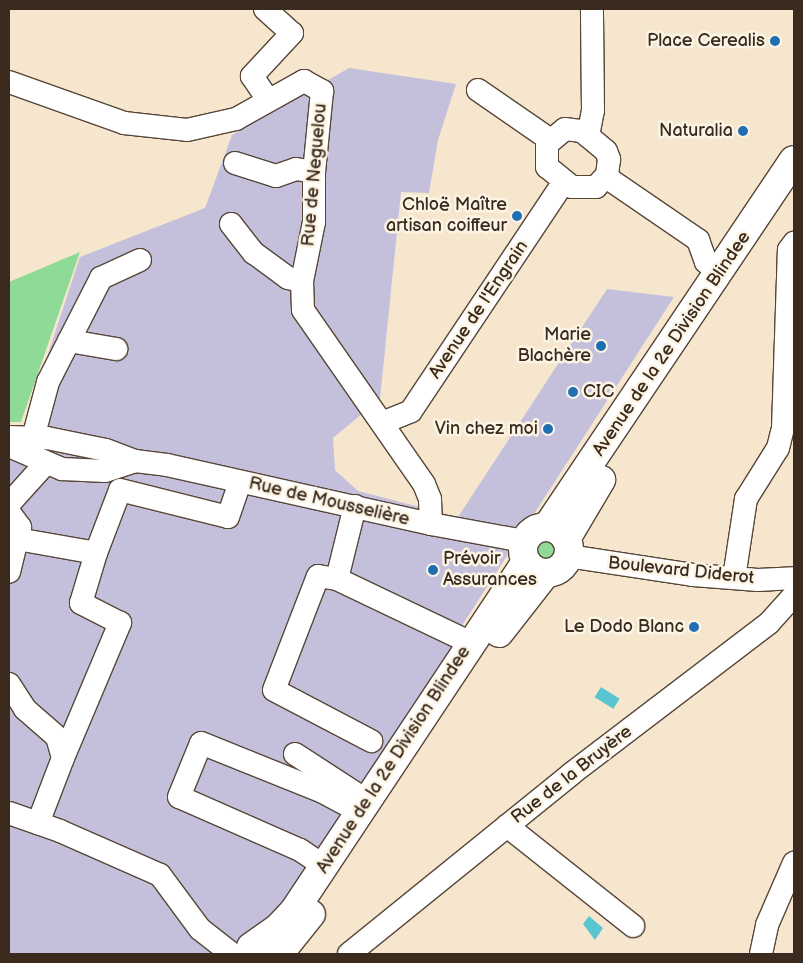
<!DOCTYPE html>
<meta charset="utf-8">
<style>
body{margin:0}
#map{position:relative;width:803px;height:963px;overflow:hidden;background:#f7e6ce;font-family:"Balsamiq Sans",sans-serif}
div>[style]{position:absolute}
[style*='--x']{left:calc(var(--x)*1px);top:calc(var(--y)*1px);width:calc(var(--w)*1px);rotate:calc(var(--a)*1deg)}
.industrial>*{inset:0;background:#c4c0db}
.green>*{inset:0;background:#8eda96}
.round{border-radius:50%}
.water>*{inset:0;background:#59c6cf;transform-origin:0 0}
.roads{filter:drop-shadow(1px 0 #574638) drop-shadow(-1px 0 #574638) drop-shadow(0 1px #574638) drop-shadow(0 -1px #574638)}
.minor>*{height:22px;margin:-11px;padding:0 11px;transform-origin:11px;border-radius:11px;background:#fff}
.major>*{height:28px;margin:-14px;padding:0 14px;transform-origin:14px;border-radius:14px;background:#fff}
.major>.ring{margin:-14px;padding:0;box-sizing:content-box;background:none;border:28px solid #fff;border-radius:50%}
.dots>*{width:14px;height:14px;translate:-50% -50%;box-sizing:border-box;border:2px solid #fcf5e5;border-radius:50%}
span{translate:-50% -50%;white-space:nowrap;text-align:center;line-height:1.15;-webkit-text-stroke:5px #fcf5e5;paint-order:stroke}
.poi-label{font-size:18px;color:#3b2a1e}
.right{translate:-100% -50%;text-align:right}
.left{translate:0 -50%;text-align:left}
.street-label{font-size:18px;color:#3b2a1e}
.frame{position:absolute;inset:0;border:10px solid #3b2a1e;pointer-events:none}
</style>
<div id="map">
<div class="industrial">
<i style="clip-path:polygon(349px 68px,456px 84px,438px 140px,429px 193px,401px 192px,380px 399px,333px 438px,335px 470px,358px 491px,458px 517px,607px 289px,674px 297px,461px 627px,457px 652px,282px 918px,241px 954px,9px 954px,9px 451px,16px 451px,80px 257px,205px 208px,232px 135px)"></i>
</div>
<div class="green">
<i style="clip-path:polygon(80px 252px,21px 422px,9px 422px,9px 282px)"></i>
<i class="round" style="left:537px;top:539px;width:20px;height:20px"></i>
</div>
<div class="water">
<i style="left:601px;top:687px;width:22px;height:12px;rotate:32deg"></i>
<i style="clip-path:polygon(589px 916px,603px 928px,595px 940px,583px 924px)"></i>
</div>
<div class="roads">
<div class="minor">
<i style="--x:265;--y:9;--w:36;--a:42"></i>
<i style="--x:292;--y:33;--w:59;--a:132.9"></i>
<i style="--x:252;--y:76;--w:29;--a:56"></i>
<i style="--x:9;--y:82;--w:122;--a:19.6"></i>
<i style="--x:124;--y:123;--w:63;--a:6.3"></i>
<i style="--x:187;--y:130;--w:50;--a:-12.7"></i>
<i style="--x:236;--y:119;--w:78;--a:-29.2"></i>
<i style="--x:304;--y:81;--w:21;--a:29"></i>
<i style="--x:322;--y:91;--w:81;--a:95.6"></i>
<i style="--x:314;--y:172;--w:50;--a:90"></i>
<i style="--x:314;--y:222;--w:60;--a:101.5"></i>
<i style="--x:302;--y:281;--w:29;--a:88"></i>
<i style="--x:303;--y:310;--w:212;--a:55.2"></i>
<i style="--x:424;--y:484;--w:16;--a:68"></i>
<i style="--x:430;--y:499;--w:25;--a:88"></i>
<i style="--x:478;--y:90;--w:86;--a:34.6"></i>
<i style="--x:565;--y:129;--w:17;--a:7"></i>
<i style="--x:582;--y:131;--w:31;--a:40"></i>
<i style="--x:606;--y:151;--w:9;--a:69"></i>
<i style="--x:609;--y:159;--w:16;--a:97"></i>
<i style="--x:607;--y:175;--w:16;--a:133"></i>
<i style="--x:596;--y:187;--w:24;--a:180"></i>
<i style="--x:572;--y:187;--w:32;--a:-141"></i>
<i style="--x:547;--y:167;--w:23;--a:-90"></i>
<i style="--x:547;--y:144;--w:23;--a:-40"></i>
<i style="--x:588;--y:136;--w:26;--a:-79"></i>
<i style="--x:593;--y:110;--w:101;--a:-90.6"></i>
<i style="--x:235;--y:163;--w:43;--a:17.6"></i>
<i style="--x:276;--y:176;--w:21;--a:-19"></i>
<i style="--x:296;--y:169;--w:18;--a:9"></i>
<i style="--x:606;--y:177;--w:112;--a:34.4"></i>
<i style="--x:698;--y:240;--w:23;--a:70"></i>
<i style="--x:706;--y:262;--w:16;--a:43"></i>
<i style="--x:231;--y:224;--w:37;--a:52"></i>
<i style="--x:254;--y:253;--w:42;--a:36.3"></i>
<i style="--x:288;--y:278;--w:14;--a:12"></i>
<i style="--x:69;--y:341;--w:48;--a:9.7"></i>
<i style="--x:382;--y:423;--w:31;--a:-22"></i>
<i style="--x:411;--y:411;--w:275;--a:-56.3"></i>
<i style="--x:9;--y:437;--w:38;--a:2"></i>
<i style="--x:47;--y:438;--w:60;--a:11.5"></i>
<i style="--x:106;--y:450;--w:31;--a:21"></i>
<i style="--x:135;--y:461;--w:32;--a:7"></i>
<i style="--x:167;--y:465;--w:271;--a:12.6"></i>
<i style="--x:431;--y:524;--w:95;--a:10.4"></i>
<i style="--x:33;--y:438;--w:58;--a:-75"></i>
<i style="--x:48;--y:382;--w:117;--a:-63"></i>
<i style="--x:101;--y:278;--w:43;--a:-24.8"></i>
<i style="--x:9;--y:446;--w:58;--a:23.5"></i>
<i style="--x:62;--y:469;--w:43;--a:2.7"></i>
<i style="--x:105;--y:471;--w:32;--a:-18"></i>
<i style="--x:9;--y:504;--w:54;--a:-48"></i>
<i style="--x:355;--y:506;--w:75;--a:103.9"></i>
<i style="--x:337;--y:579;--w:148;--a:25.5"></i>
<i style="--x:9;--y:512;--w:19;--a:54"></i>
<i style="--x:20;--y:527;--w:46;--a:103.7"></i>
<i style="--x:17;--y:539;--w:80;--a:10"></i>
<i style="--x:568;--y:556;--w:126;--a:8.6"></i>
<i style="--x:693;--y:575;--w:65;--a:4.4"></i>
<i style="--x:758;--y:580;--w:36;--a:-3"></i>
<i style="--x:734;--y:578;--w:80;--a:-81.4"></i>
<i style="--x:746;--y:499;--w:60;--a:-57.9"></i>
<i style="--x:778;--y:448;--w:21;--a:-76"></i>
<i style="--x:783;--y:428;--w:178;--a:-88.1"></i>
<i style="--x:789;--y:250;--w:9;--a:-54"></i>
<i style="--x:337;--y:579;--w:19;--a:-171"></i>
<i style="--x:318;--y:576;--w:122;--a:111.1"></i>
<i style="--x:274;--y:690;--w:110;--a:27.7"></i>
<i style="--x:9;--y:684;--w:30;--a:57"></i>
<i style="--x:25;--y:709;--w:43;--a:41.2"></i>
<i style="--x:57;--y:737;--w:22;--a:74"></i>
<i style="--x:63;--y:758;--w:70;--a:111"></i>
<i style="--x:295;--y:754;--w:88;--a:33"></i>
<i style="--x:63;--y:758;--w:147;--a:-67.1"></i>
<i style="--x:120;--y:623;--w:44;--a:-152.9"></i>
<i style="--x:81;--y:603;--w:52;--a:-73.3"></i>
<i style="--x:96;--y:553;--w:67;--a:-69.1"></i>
<i style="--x:120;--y:490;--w:111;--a:14"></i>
<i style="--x:228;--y:517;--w:37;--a:-71"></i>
<i style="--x:9;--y:813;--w:54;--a:19.4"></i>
<i style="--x:60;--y:831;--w:109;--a:23.7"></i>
<i style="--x:160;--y:875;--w:67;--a:53.5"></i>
<i style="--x:200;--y:929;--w:41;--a:38"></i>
<i style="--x:507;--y:826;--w:161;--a:38.4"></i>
<i style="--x:324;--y:866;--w:29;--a:-146"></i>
<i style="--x:300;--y:850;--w:132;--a:-156.3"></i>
<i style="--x:179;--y:797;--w:58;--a:-67.8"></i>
<i style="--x:201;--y:743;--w:131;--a:21.9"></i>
<i style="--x:323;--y:792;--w:44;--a:28.3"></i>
<i style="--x:349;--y:954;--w:286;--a:-39"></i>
<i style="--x:571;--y:774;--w:249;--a:-37.3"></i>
<i style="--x:769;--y:623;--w:38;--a:-48"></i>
<i style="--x:761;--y:954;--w:30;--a:-78"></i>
<i style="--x:767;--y:925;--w:68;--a:-66.5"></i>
</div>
<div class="major">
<i class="ring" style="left:523px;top:527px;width:18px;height:18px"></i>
<i style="--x:547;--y:527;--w:442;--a:-56.1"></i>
<i style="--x:566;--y:539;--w:69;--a:-59.3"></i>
<i style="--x:499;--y:633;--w:76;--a:-51.9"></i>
<i style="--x:251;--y:947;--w:33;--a:-35"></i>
<i style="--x:278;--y:928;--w:23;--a:-47"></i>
<i style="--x:294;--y:911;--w:419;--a:-56.4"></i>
<i style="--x:279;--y:954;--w:51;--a:-51.3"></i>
</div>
</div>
<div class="dots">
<i style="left:775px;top:41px;background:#1f6fb2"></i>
<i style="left:743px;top:131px;background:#1f6fb2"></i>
<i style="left:517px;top:216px;background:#1f6fb2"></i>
<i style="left:601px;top:346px;background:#1f6fb2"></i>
<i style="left:573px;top:392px;background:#1f6fb2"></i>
<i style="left:548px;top:429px;background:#1f6fb2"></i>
<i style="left:433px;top:570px;background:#1f6fb2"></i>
<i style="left:694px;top:627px;background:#1f6fb2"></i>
</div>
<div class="poi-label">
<span class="right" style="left:765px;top:41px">Place Cerealis</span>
<span class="right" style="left:733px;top:131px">Naturalia</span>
<span class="right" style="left:507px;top:216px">Chloë Maître<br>artisan coiffeur</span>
<span class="right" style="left:591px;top:346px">Marie<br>Blachère</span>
<span class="left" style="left:583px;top:392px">CIC</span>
<span class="right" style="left:538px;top:429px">Vin chez moi</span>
<span class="left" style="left:443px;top:570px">Prévoir<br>Assurances</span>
<span class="right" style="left:684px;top:627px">Le Dodo Blanc</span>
</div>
<div class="street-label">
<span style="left:315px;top:175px;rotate:-85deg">Rue de Neguelou</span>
<span style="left:479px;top:310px;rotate:-56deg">Avenue de l'Engrain</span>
<span style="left:672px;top:344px;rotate:-56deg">Avenue de la 2e Division Blindee</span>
<span style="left:329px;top:502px;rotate:13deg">Rue de Mousselière</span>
<span style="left:681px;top:571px;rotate:6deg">Boulevard Diderot</span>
<span style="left:394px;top:760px;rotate:-57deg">Avenue de la 2e Division Blindee</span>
<span style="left:572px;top:775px;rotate:-38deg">Rue de la Bruyère</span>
</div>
<div class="frame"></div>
</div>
